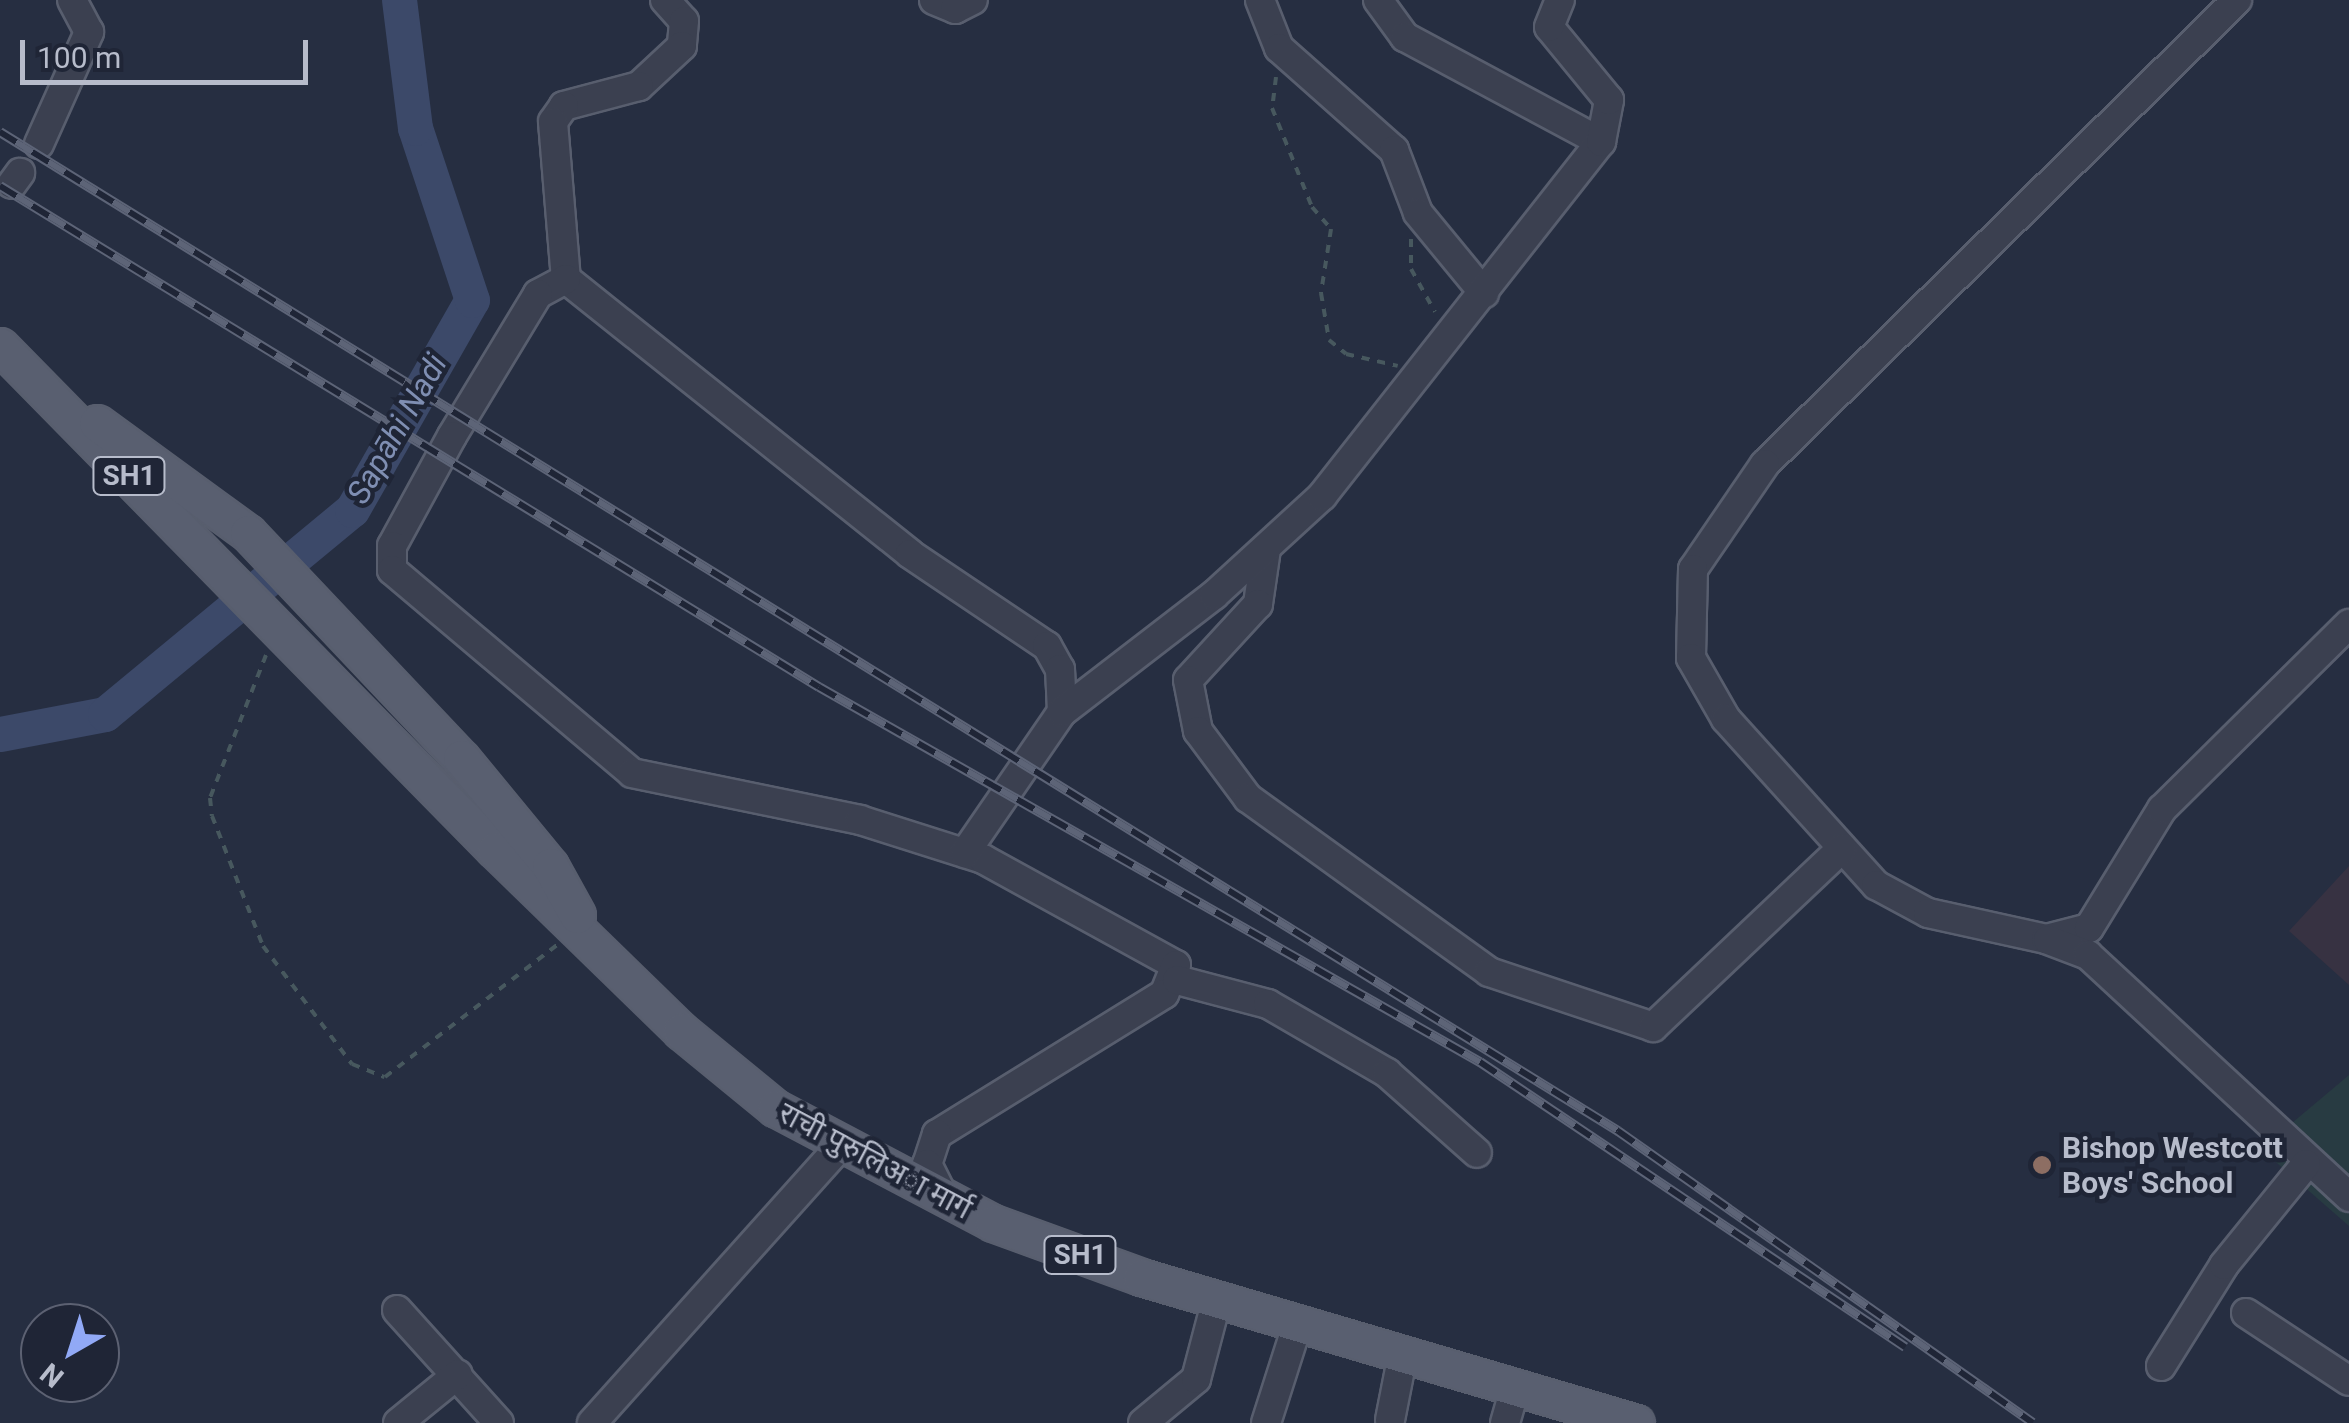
<!DOCTYPE html>
<meta charset="utf-8">
<style>
body{margin:0}
#map{position:relative;width:2349px;height:1423px;overflow:hidden;background:#262e41;font-family:Roboto,"Noto Sans Devanagari",sans-serif}
div>[style]{position:absolute}
[style*='--x']{left:calc(var(--x)*1px);top:calc(var(--y)*1px);width:calc(var(--w)*1px);rotate:calc(var(--a)*1deg)}
.medical>*{inset:0;background:#373242}
.green>*{inset:0;background:#283b42}
.river>*{height:35px;margin:-17.5px;padding:0 17.5px;transform-origin:17.5px;border-radius:17.5px;background:#3c4969}
.path>*{height:4px;margin-top:-2px;transform-origin:0;background:repeating-linear-gradient(90deg,#47585e 0 8px,transparent 0 16px)}
.roads{filter:drop-shadow(2px 0 #585e6e) drop-shadow(-2px 0 #585e6e) drop-shadow(0 2px #585e6e) drop-shadow(0 -2px #585e6e)}
.minor>*{height:28px;margin:-14px;padding:0 14px;transform-origin:14px;border-radius:14px;background:#3b4050}
.major>*{height:35px;margin:-17.5px;padding:0 17.5px;transform-origin:17.5px;border-radius:17.5px;background:#595f70}
.rail>*{height:10px;margin-top:-5px;transform-origin:0;background:repeating-linear-gradient(90deg,#1f2536 0 19px,#5d6477 0 38px);box-sizing:border-box;border-block:2px solid #5d6477}
.dots>*{width:28px;height:28px;translate:-50% -50%;box-sizing:border-box;border:5px solid #1f2536;border-radius:50%}
span{translate:-50% -50%;white-space:nowrap;text-align:center;line-height:1.15;-webkit-text-stroke:9px #1f2536;paint-order:stroke}
.shield-label span{padding:2px 8px;background:#1f2536;border:2px solid;border-radius:8px;-webkit-text-stroke-width:0}
.shield-label{font-size:28px;color:#b7bccb;font-weight:700}
.poi-label{font-size:30px;color:#b7bccb;font-weight:700}
.left{translate:0 -50%;text-align:left}
.street-label{font-size:30px;color:#b7bccb}
.water-label{font-size:32px;color:#7f8eb2;font-style:italic}
.north{position:absolute;left:20px;top:1303px;width:100px;height:100px;box-sizing:border-box;background:#1f2536;border:2px solid #5c6172;border-radius:50%;rotate:219deg;font-size:28px;font-weight:700;line-height:40px;text-align:center;color:#b7bccb}
.north::after{content:'';display:block;margin:auto;width:35px;height:45px;background:#91a9f6;clip-path:polygon(50% 0,100% 100%,50% 72%,0 100%)}
.scale{position:absolute;left:20px;top:40px;width:288px;height:45px;box-sizing:border-box;border:5px solid #b7bccb;border-top:0;padding-left:12px;font-size:30px;line-height:35px;white-space:nowrap;color:#b7bccb;-webkit-text-stroke:8px #1f2536;paint-order:stroke}
</style>
<div id="map">
<div class="medical">
<i style="clip-path:polygon(2349px 866px,2349px 985px,2289px 931px)"></i>
</div>
<div class="green">
<i style="clip-path:polygon(2349px 1075px,2349px 1226px,2261px 1149px)"></i>
</div>
<div class="river">
<i style="--x:0;--y:734;--w:107;--a:-10.8"></i>
<i style="--x:105;--y:714;--w:320;--a:-39.6"></i>
<i style="--x:352;--y:510;--w:242;--a:-60.3"></i>
<i style="--x:472;--y:300;--w:181;--a:-108.3"></i>
<i style="--x:415;--y:128;--w:129;--a:-97.1"></i>
</div>
<div class="path">
<i style="--x:1276;--y:77;--w:31;--a:97"></i>
<i style="--x:1272;--y:108;--w:107;--a:68"></i>
<i style="--x:1312;--y:207;--w:29;--a:49"></i>
<i style="--x:1331;--y:229;--w:65;--a:98.9"></i>
<i style="--x:1321;--y:293;--w:48;--a:80.3"></i>
<i style="--x:1329;--y:340;--w:22;--a:39"></i>
<i style="--x:1346;--y:354;--w:53;--a:13"></i>
<i style="--x:1411;--y:239;--w:30;--a:90"></i>
<i style="--x:1411;--y:269;--w:49;--a:60.8"></i>
<i style="--x:266;--y:655;--w:154;--a:111.4"></i>
<i style="--x:210;--y:798;--w:18;--a:84"></i>
<i style="--x:212;--y:816;--w:140;--a:68.6"></i>
<i style="--x:263;--y:946;--w:148;--a:53"></i>
<i style="--x:352;--y:1064;--w:35;--a:22"></i>
<i style="--x:385;--y:1077;--w:217;--a:-37.5"></i>
</div>
<div class="roads">
<div class="minor">
<i style="--x:665;--y:0;--w:28;--a:48"></i>
<i style="--x:684;--y:21;--w:25;--a:95"></i>
<i style="--x:682;--y:46;--w:59;--a:137.1"></i>
<i style="--x:639;--y:86;--w:78;--a:165.1"></i>
<i style="--x:564;--y:106;--w:19;--a:125"></i>
<i style="--x:553;--y:122;--w:158;--a:85.3"></i>
<i style="--x:566;--y:279;--w:440;--a:38.6"></i>
<i style="--x:910;--y:554;--w:165;--a:33.9"></i>
<i style="--x:1047;--y:646;--w:26;--a:61"></i>
<i style="--x:1060;--y:669;--w:43;--a:87.3"></i>
<i style="--x:934;--y:0;--w:23;--a:23"></i>
<i style="--x:955;--y:9;--w:20;--a:-27"></i>
<i style="--x:1260;--y:0;--w:52;--a:68.4"></i>
<i style="--x:1279;--y:48;--w:154;--a:41.6"></i>
<i style="--x:1394;--y:150;--w:67;--a:69.1"></i>
<i style="--x:1418;--y:213;--w:104;--a:50.5"></i>
<i style="--x:1378;--y:0;--w:46;--a:53.9"></i>
<i style="--x:1405;--y:37;--w:222;--a:28.2"></i>
<i style="--x:2237;--y:0;--w:662;--a:135.49"></i>
<i style="--x:1765;--y:464;--w:127;--a:124.4"></i>
<i style="--x:1693;--y:569;--w:89;--a:91.3"></i>
<i style="--x:1691;--y:658;--w:70;--a:60.2"></i>
<i style="--x:1726;--y:719;--w:224;--a:47.9"></i>
<i style="--x:1876;--y:885;--w:59;--a:28.3"></i>
<i style="--x:1928;--y:913;--w:121;--a:12.4"></i>
<i style="--x:2046;--y:939;--w:44;--a:-14.3"></i>
<i style="--x:2089;--y:928;--w:140;--a:-58.5"></i>
<i style="--x:2162;--y:809;--w:263;--a:-44.7"></i>
<i style="--x:39;--y:144;--w:123;--a:-65.9"></i>
<i style="--x:89;--y:32;--w:36;--a:-118"></i>
<i style="--x:12;--y:184;--w:14;--a:-54"></i>
<i style="--x:566;--y:279;--w:32;--a:152"></i>
<i style="--x:538;--y:294;--w:166;--a:121.2"></i>
<i style="--x:452;--y:436;--w:125;--a:118.6"></i>
<i style="--x:392;--y:546;--w:24;--a:90"></i>
<i style="--x:392;--y:570;--w:314;--a:40.2"></i>
<i style="--x:632;--y:773;--w:233;--a:11.6"></i>
<i style="--x:860;--y:820;--w:129;--a:17.6"></i>
<i style="--x:983;--y:859;--w:220;--a:28.8"></i>
<i style="--x:1176;--y:965;--w:31;--a:112"></i>
<i style="--x:1164;--y:994;--w:267;--a:148.3"></i>
<i style="--x:937;--y:1134;--w:32;--a:108"></i>
<i style="--x:927;--y:1164;--w:40;--a:63.4"></i>
<i style="--x:1266;--y:549;--w:56;--a:98.3"></i>
<i style="--x:1258;--y:604;--w:103;--a:132.6"></i>
<i style="--x:1188;--y:680;--w:52;--a:78.9"></i>
<i style="--x:1198;--y:731;--w:84;--a:53.3"></i>
<i style="--x:1248;--y:798;--w:297;--a:35.8"></i>
<i style="--x:1489;--y:972;--w:173;--a:18.5"></i>
<i style="--x:1653;--y:1027;--w:260;--a:-43.4"></i>
<i style="--x:965;--y:853;--w:171;--a:-55.5"></i>
<i style="--x:1062;--y:712;--w:192;--a:-37.6"></i>
<i style="--x:1214;--y:595;--w:147;--a:-42.5"></i>
<i style="--x:1322;--y:496;--w:451;--a:-51.8"></i>
<i style="--x:1601;--y:142;--w:43;--a:-79.2"></i>
<i style="--x:1609;--y:100;--w:94;--a:-129.4"></i>
<i style="--x:1549;--y:27;--w:29;--a:-68"></i>
<i style="--x:2048;--y:940;--w:43;--a:20.6"></i>
<i style="--x:2088;--y:955;--w:356;--a:42.8"></i>
<i style="--x:1177;--y:980;--w:94;--a:14.8"></i>
<i style="--x:1268;--y:1004;--w:138;--a:30.1"></i>
<i style="--x:1387;--y:1073;--w:120;--a:41.6"></i>
<i style="--x:397;--y:1310;--w:152;--a:47.9"></i>
<i style="--x:2246;--y:1313;--w:123;--a:33.4"></i>
<i style="--x:2161;--y:1366;--w:119;--a:-58"></i>
<i style="--x:2224;--y:1265;--w:130;--a:-50.9"></i>
<i style="--x:1390;--y:1420;--w:67;--a:-78.9"></i>
<i style="--x:398;--y:1423;--w:77;--a:-39.2"></i>
<i style="--x:592;--y:1423;--w:373;--a:-48.1"></i>
<i style="--x:1143;--y:1423;--w:69;--a:-39.7"></i>
<i style="--x:1196;--y:1379;--w:83;--a:-75.3"></i>
<i style="--x:1266;--y:1423;--w:105;--a:-72.3"></i>
<i style="--x:1505;--y:1423;--w:37;--a:-74"></i>
</div>
<div class="major">
<i style="--x:0;--y:346;--w:706;--a:45.52"></i>
<i style="--x:495;--y:850;--w:260;--a:44.2"></i>
<i style="--x:681;--y:1031;--w:122;--a:39.3"></i>
<i style="--x:775;--y:1108;--w:246;--a:27.8"></i>
<i style="--x:993;--y:1223;--w:158;--a:20"></i>
<i style="--x:1141;--y:1277;--w:516;--a:16.43"></i>
<i style="--x:97;--y:423;--w:187;--a:36.1"></i>
<i style="--x:248;--y:533;--w:310;--a:46.6"></i>
<i style="--x:461;--y:758;--w:140;--a:50.5"></i>
<i style="--x:550;--y:866;--w:56;--a:61.1"></i>
</div>
</div>
<div class="rail">
<i style="--x:0;--y:132;--w:1902;--a:31.69"></i>
<i style="--x:1618;--y:1131;--w:507;--a:35.13"></i>
<i style="--x:0;--y:186;--w:960;--a:31.46"></i>
<i style="--x:819;--y:687;--w:760;--a:29.57"></i>
<i style="--x:1480;--y:1062;--w:512;--a:33.85"></i>
</div>
<div class="dots">
<i style="left:2042px;top:1165px;background:#8d6e63"></i>
</div>
<div class="shield-label">
<span style="left:129px;top:476px">SH1</span>
<span style="left:1080px;top:1255px">SH1</span>
</div>
<div class="poi-label">
<span class="left" style="left:2062px;top:1165px">Bishop Westcott<br>Boys' School</span>
</div>
<div class="street-label">
<span style="left:875px;top:1161px;rotate:28deg">रांची पुरुलिअा मार्ग</span>
</div>
<div class="water-label">
<span style="left:397px;top:429px;rotate:-60deg">Sapāhi Nadi</span>
</div>
<div class="north">N</div>
<div class="scale">100 m</div>
</div>
